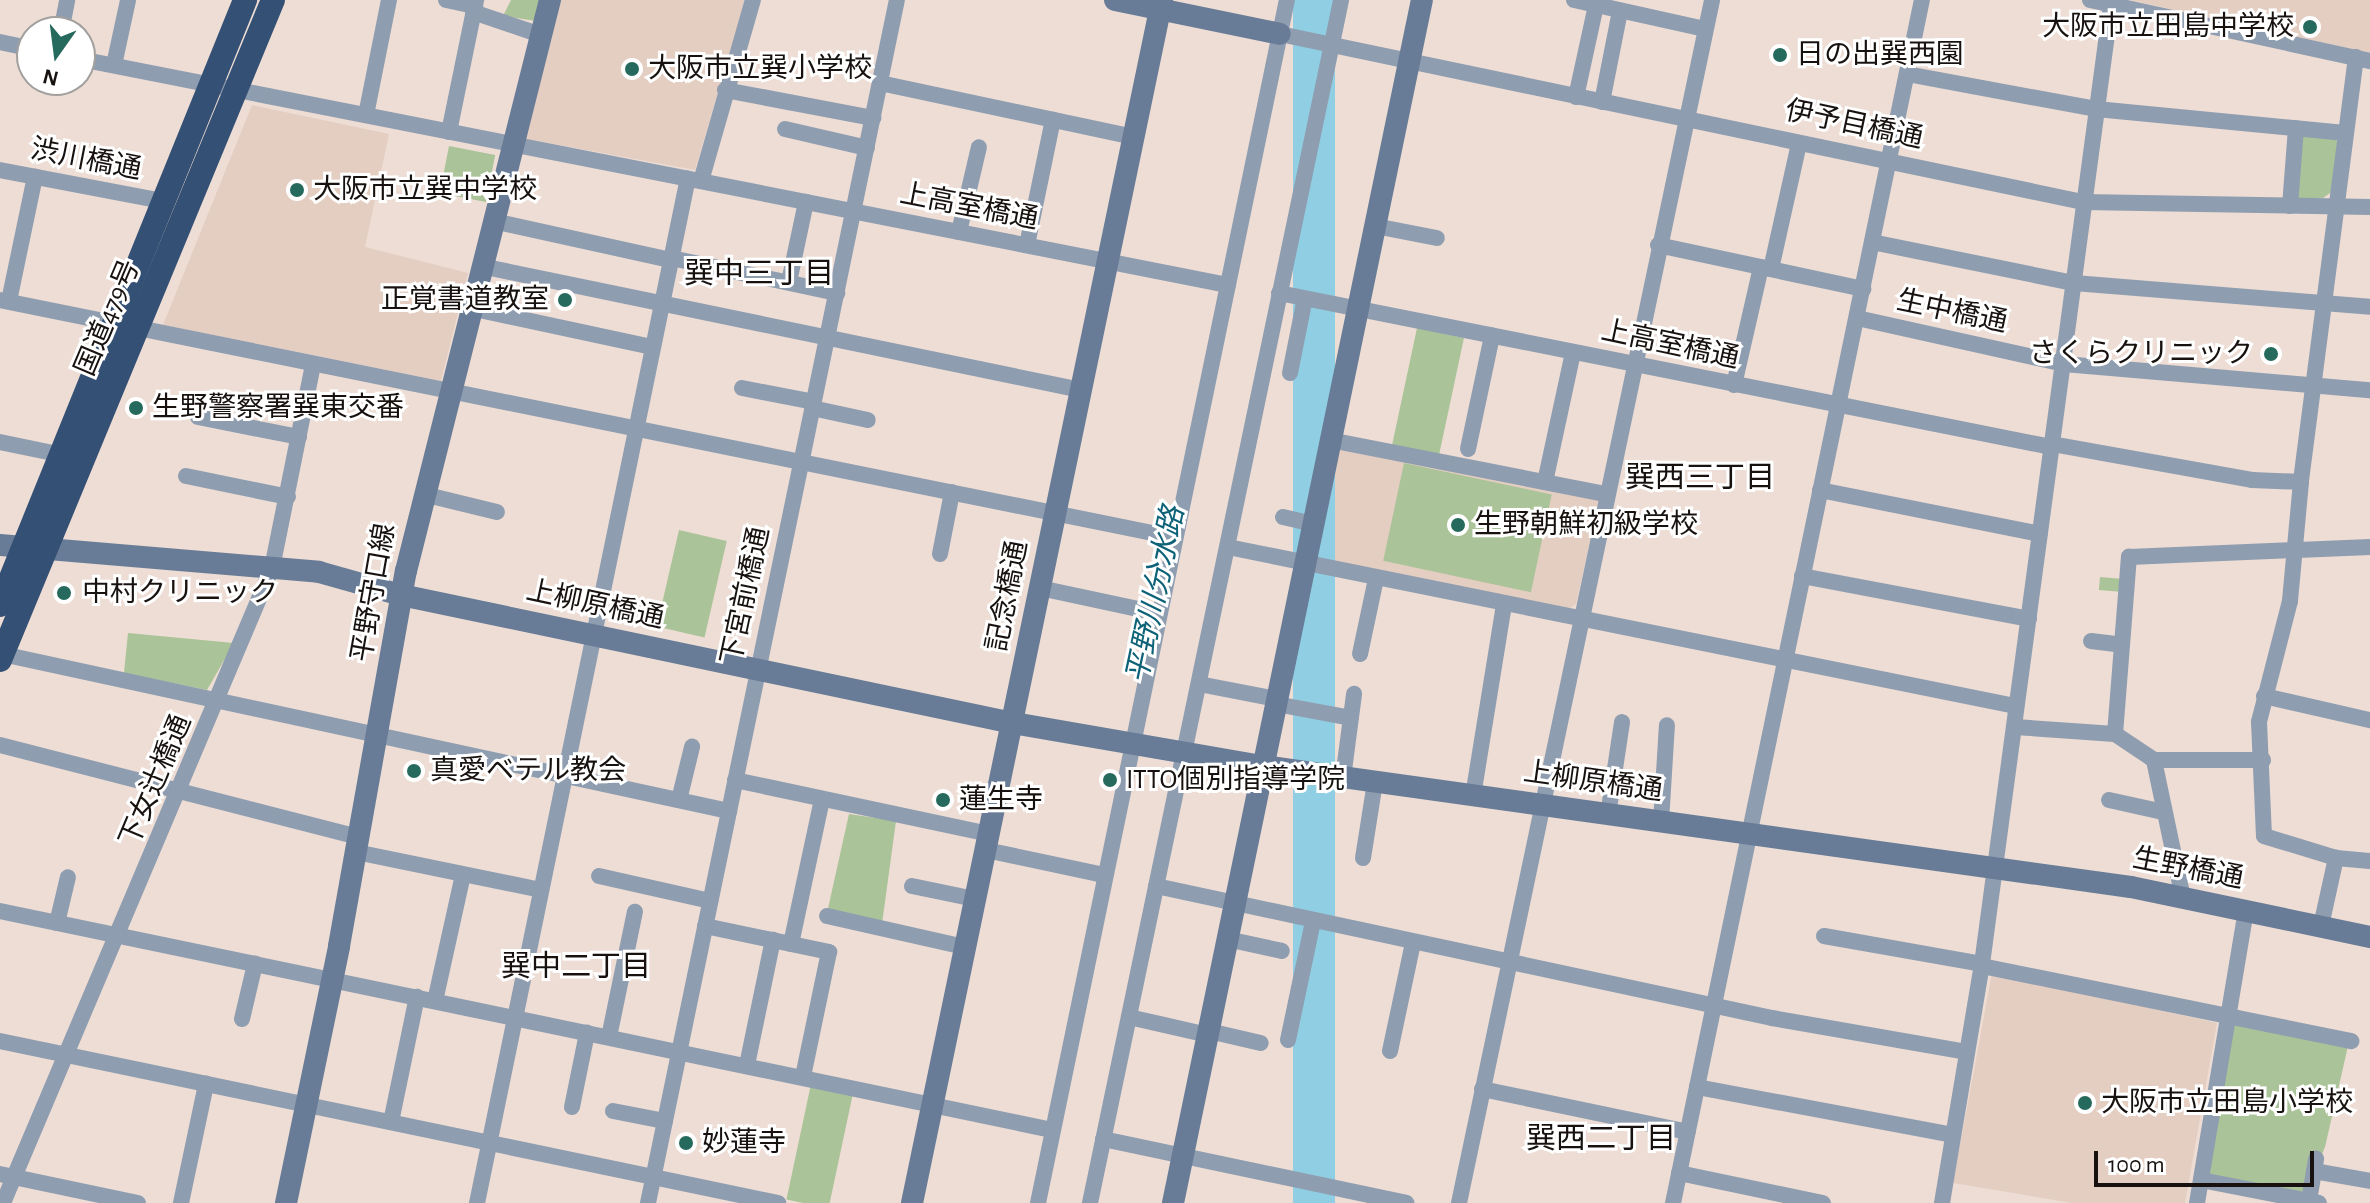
<!DOCTYPE html>
<meta charset="utf-8">
<style>
body{margin:0}
#map{position:relative;width:2370px;height:1203px;overflow:hidden;background:#edddd4;font-family:"Alegreya Sans","Noto Sans JP",sans-serif}
div>[style]{position:absolute}
[style*='--x']{left:calc(var(--x)*1px);top:calc(var(--y)*1px);width:calc(var(--w)*1px);rotate:calc(var(--a)*1deg)}
.education>*{inset:0;background:#e4cec2}
.green>*{inset:0;background:#abc398;transform-origin:0 0}
.water>*{inset:0;background:#90cfe3;transform-origin:0 0}
.street>*{height:16px;margin:-8px;padding:0 8px;transform-origin:8px;border-radius:8px;background:#8f9db0}
.secondary>*{height:22px;margin:-11px;padding:0 11px;transform-origin:11px;border-radius:11px;background:#687c97}
.highway>*{height:24px;margin:-12px;padding:0 12px;transform-origin:12px;border-radius:12px;background:#345074}
.dots>*{width:22px;height:22px;translate:-50% -50%;box-sizing:border-box;border:4px solid #fff;border-radius:50%}
span{translate:-50% -50%;white-space:nowrap;text-align:center;line-height:1.15;-webkit-text-stroke:6px #fff;paint-order:stroke}
.poi-label{font-size:28px;color:#17120f}
.right{translate:-100% -50%;text-align:right}
.left{translate:0 -50%;text-align:left}
.street-label{font-size:28px;color:#17120f}
.neighbourhood-label{font-size:30px;color:#17120f}
.water-label{font-size:30px;color:#0d6277;font-style:italic}
.north{position:absolute;left:16px;top:16px;width:80px;height:80px;box-sizing:border-box;background:#fff;border:2px solid #a2a09f;border-radius:50%;rotate:194deg;font-size:22px;font-weight:700;line-height:32px;text-align:center;color:#17120f}
.north::after{content:'';display:block;margin:auto;width:28px;height:36px;background:#256a5c;clip-path:polygon(50% 0,100% 100%,50% 72%,0 100%)}
.scale{position:absolute;left:2094px;top:1151px;width:220px;height:36px;box-sizing:border-box;border:4px solid #17120f;border-top:0;padding-left:10px;font-size:24px;line-height:28px;white-space:nowrap;color:#17120f;-webkit-text-stroke:6px #fff;paint-order:stroke}
</style>
<div id="map">
<div class="education">
<i style="clip-path:polygon(556px 0,745px 0,695px 170px,521px 138px)"></i>
<i style="clip-path:polygon(2130px 0,2370px 0,2370px 53px)"></i>
<i style="clip-path:polygon(252px 105px,389px 134px,365px 247px,468px 273px,441px 381px,163px 325px)"></i>
<i style="clip-path:polygon(1338px 447px,1600px 496px,1576px 604px,1569px 609px,1320px 560px,1316px 554px)"></i>
<i style="clip-path:polygon(1992px 973px,2217px 1023px,2185px 1203px,2072px 1203px,1953px 1183px)"></i>
</div>
<div class="green">
<i style="clip-path:polygon(511px 0,541px 0,536px 21px,503px 16px)"></i>
<i style="clip-path:polygon(2303px 134px,2333px 137px,2340px 144px,2333px 191px,2323px 198px,2295px 198px)"></i>
<i style="left:449px;top:146px;width:47px;height:48px;rotate:11deg"></i>
<i style="left:1417px;top:328px;width:48px;height:122px;rotate:12deg"></i>
<i style="left:1404px;top:463px;width:151px;height:100px;rotate:12deg"></i>
<i style="left:679px;top:530px;width:49px;height:99px;rotate:13deg"></i>
<i style="left:2100px;top:577px;width:21px;height:13px;rotate:5deg"></i>
<i style="clip-path:polygon(128px 633px,234px 643px,207px 690px,124px 673px)"></i>
<i style="clip-path:polygon(849px 814px,896px 821px,882px 924px,827px 913px)"></i>
<i style="clip-path:polygon(2230px 1024px,2348px 1046px,2325px 1147px,2305px 1194px,2207px 1174px)"></i>
<i style="left:811px;top:1084px;width:43px;height:118px;rotate:12deg"></i>
</div>
<div class="water">
<i style="left:1293px;top:0;width:42px;height:1229px"></i>
</div>
<div class="street">
<i style="--x:446;--y:0;--w:30;--a:12"></i>
<i style="--x:1574;--y:0;--w:134;--a:12.5"></i>
<i style="--x:2090;--y:0;--w:287;--a:12.3"></i>
<i style="--x:473;--y:12;--w:72;--a:18.7"></i>
<i style="--x:61;--y:32;--w:33;--a:-79"></i>
<i style="--x:1280;--y:34;--w:820;--a:11.82"></i>
<i style="--x:2083;--y:202;--w:287;--a:1"></i>
<i style="--x:0;--y:42;--w:33;--a:12"></i>
<i style="--x:2356;--y:57;--w:429;--a:97.4"></i>
<i style="--x:2301;--y:482;--w:120;--a:95.3"></i>
<i style="--x:2290;--y:601;--w:125;--a:104.4"></i>
<i style="--x:2259;--y:722;--w:114;--a:87.5"></i>
<i style="--x:2264;--y:836;--w:75;--a:17"></i>
<i style="--x:2336;--y:858;--w:34;--a:5"></i>
<i style="--x:80;--y:59;--w:1170;--a:11.14"></i>
<i style="--x:114;--y:65;--w:66;--a:-77.8"></i>
<i style="--x:1907;--y:74;--w:192;--a:10.5"></i>
<i style="--x:2096;--y:109;--w:250;--a:5.5"></i>
<i style="--x:880;--y:83;--w:260;--a:12"></i>
<i style="--x:725;--y:90;--w:151;--a:10.7"></i>
<i style="--x:1576;--y:97;--w:94;--a:-77.7"></i>
<i style="--x:1602;--y:102;--w:93;--a:-78.8"></i>
<i style="--x:366;--y:115;--w:117;--a:-78.7"></i>
<i style="--x:785;--y:129;--w:84;--a:13"></i>
<i style="--x:449;--y:132;--w:135;--a:-78.4"></i>
<i style="--x:0;--y:170;--w:166;--a:10.8"></i>
<i style="--x:701;--y:181;--w:188;--a:-74"></i>
<i style="--x:2290;--y:206;--w:78;--a:-85.6"></i>
<i style="--x:493;--y:221;--w:181;--a:12.4"></i>
<i style="--x:1375;--y:226;--w:63;--a:11"></i>
<i style="--x:959;--y:232;--w:87;--a:-76.8"></i>
<i style="--x:1872;--y:242;--w:206;--a:11.5"></i>
<i style="--x:2074;--y:283;--w:297;--a:4.6"></i>
<i style="--x:1027;--y:245;--w:128;--a:-78.3"></i>
<i style="--x:1658;--y:245;--w:210;--a:12.1"></i>
<i style="--x:671;--y:258;--w:170;--a:11.9"></i>
<i style="--x:481;--y:266;--w:613;--a:11.68"></i>
<i style="--x:1771;--y:269;--w:128;--a:-77.4"></i>
<i style="--x:789;--y:282;--w:82;--a:-78"></i>
<i style="--x:1279;--y:293;--w:787;--a:11.28"></i>
<i style="--x:0;--y:300;--w:1196;--a:11.43"></i>
<i style="--x:9;--y:301;--w:127;--a:-78.2"></i>
<i style="--x:470;--y:308;--w:186;--a:12.1"></i>
<i style="--x:1857;--y:318;--w:212;--a:12.5"></i>
<i style="--x:2064;--y:364;--w:307;--a:4.9"></i>
<i style="--x:1290;--y:373;--w:76;--a:-78.7"></i>
<i style="--x:1734;--y:385;--w:121;--a:-77.1"></i>
<i style="--x:742;--y:388;--w:73;--a:11"></i>
<i style="--x:812;--y:408;--w:57;--a:12.1"></i>
<i style="--x:198;--y:417;--w:103;--a:11.2"></i>
<i style="--x:1330;--y:440;--w:281;--a:11.1"></i>
<i style="--x:0;--y:442;--w:59;--a:11.7"></i>
<i style="--x:2052;--y:444;--w:203;--a:10.2"></i>
<i style="--x:2252;--y:480;--w:49;--a:2.3"></i>
<i style="--x:1468;--y:449;--w:116;--a:-78"></i>
<i style="--x:186;--y:476;--w:104;--a:11.6"></i>
<i style="--x:1545;--y:482;--w:133;--a:-77.8"></i>
<i style="--x:1820;--y:490;--w:224;--a:11.3"></i>
<i style="--x:423;--y:494;--w:76;--a:13.7"></i>
<i style="--x:1283;--y:517;--w:32;--a:13"></i>
<i style="--x:1228;--y:547;--w:803;--a:11.42"></i>
<i style="--x:940;--y:554;--w:63;--a:-79"></i>
<i style="--x:1802;--y:576;--w:231;--a:10.7"></i>
<i style="--x:1040;--y:588;--w:120;--a:12.1"></i>
<i style="--x:2091;--y:641;--w:31;--a:7"></i>
<i style="--x:2;--y:654;--w:744;--a:12.19"></i>
<i style="--x:1360;--y:654;--w:77;--a:-78"></i>
<i style="--x:1199;--y:684;--w:79;--a:10.9"></i>
<i style="--x:2264;--y:696;--w:109;--a:12.8"></i>
<i style="--x:1276;--y:704;--w:76;--a:10.6"></i>
<i style="--x:2015;--y:727;--w:100;--a:4"></i>
<i style="--x:0;--y:745;--w:371;--a:14.4"></i>
<i style="--x:2154;--y:760;--w:109;--a:0"></i>
<i style="--x:1343;--y:778;--w:85;--a:-82.5"></i>
<i style="--x:735;--y:780;--w:261;--a:12"></i>
<i style="--x:1473;--y:796;--w:194;--a:-80.8"></i>
<i style="--x:679;--y:800;--w:55;--a:-76.2"></i>
<i style="--x:2109;--y:800;--w:55;--a:12.5"></i>
<i style="--x:1608;--y:815;--w:94;--a:-81.4"></i>
<i style="--x:1661;--y:822;--w:97;--a:-86.5"></i>
<i style="--x:986;--y:850;--w:121;--a:12"></i>
<i style="--x:356;--y:852;--w:189;--a:11.6"></i>
<i style="--x:1363;--y:858;--w:77;--a:-81"></i>
<i style="--x:599;--y:876;--w:114;--a:12.7"></i>
<i style="--x:912;--y:886;--w:64;--a:11.7"></i>
<i style="--x:1156;--y:886;--w:630;--a:12.09"></i>
<i style="--x:1772;--y:1018;--w:197;--a:9.9"></i>
<i style="--x:2183;--y:898;--w:141;--a:-101.9"></i>
<i style="--x:2154;--y:760;--w:47;--a:-146.3"></i>
<i style="--x:2115;--y:734;--w:178;--a:-85.5"></i>
<i style="--x:2129;--y:557;--w:241;--a:-2.4"></i>
<i style="--x:0;--y:911;--w:1075;--a:11.76"></i>
<i style="--x:827;--y:916;--w:141;--a:12.7"></i>
<i style="--x:57;--y:923;--w:47;--a:-76.6"></i>
<i style="--x:705;--y:926;--w:127;--a:11.8"></i>
<i style="--x:829;--y:952;--w:127;--a:101.8"></i>
<i style="--x:2321;--y:926;--w:70;--a:-77.6"></i>
<i style="--x:1824;--y:936;--w:160;--a:10"></i>
<i style="--x:1227;--y:939;--w:56;--a:12.3"></i>
<i style="--x:791;--y:944;--w:148;--a:-77.9"></i>
<i style="--x:1982;--y:966;--w:377;--a:11.5"></i>
<i style="--x:435;--y:1001;--w:129;--a:-77.5"></i>
<i style="--x:1129;--y:1017;--w:81;--a:12.8"></i>
<i style="--x:242;--y:1019;--w:57;--a:-76.7"></i>
<i style="--x:1209;--y:1031;--w:53;--a:13"></i>
<i style="--x:609;--y:1037;--w:128;--a:-78.3"></i>
<i style="--x:1288;--y:1040;--w:122;--a:-78.1"></i>
<i style="--x:0;--y:1041;--w:795;--a:11.76"></i>
<i style="--x:1390;--y:1051;--w:110;--a:-78"></i>
<i style="--x:747;--y:1065;--w:128;--a:-78.3"></i>
<i style="--x:1697;--y:1087;--w:260;--a:10.6"></i>
<i style="--x:1482;--y:1089;--w:210;--a:11.8"></i>
<i style="--x:572;--y:1107;--w:76;--a:-78.5"></i>
<i style="--x:613;--y:1111;--w:53;--a:10.9"></i>
<i style="--x:391;--y:1122;--w:128;--a:-78.3"></i>
<i style="--x:1103;--y:1139;--w:310;--a:11.9"></i>
<i style="--x:2314;--y:1171;--w:57;--a:10.1"></i>
<i style="--x:1679;--y:1173;--w:147;--a:11.8"></i>
<i style="--x:0;--y:1174;--w:141;--a:11.9"></i>
<i style="--x:2201;--y:1180;--w:120;--a:11"></i>
<i style="--x:2309;--y:1201;--w:43;--a:-80.5"></i>
<i style="--x:3;--y:1203;--w:690;--a:-67.04"></i>
<i style="--x:272;--y:568;--w:207;--a:-78.6"></i>
<i style="--x:181;--y:1203;--w:122;--a:-78.1"></i>
<i style="--x:477;--y:1203;--w:1046;--a:-78.37"></i>
<i style="--x:648;--y:1203;--w:1228;--a:-78.31"></i>
<i style="--x:1038;--y:1203;--w:1228;--a:-78.31"></i>
<i style="--x:1090;--y:1203;--w:1229;--a:-78.21"></i>
<i style="--x:1459;--y:1203;--w:1229;--a:-78.12"></i>
<i style="--x:1673;--y:1203;--w:1228;--a:-78.31"></i>
<i style="--x:1942;--y:1203;--w:242;--a:-80.5"></i>
<i style="--x:1982;--y:964;--w:968;--a:-82.34"></i>
<i style="--x:2197;--y:1203;--w:297;--a:-80.5"></i>
</div>
<div class="secondary">
<i style="--x:1115;--y:0;--w:168;--a:11.6"></i>
<i style="--x:0;--y:545;--w:320;--a:4.8"></i>
<i style="--x:319;--y:572;--w:85;--a:15.7"></i>
<i style="--x:401;--y:595;--w:625;--a:11.81"></i>
<i style="--x:1013;--y:723;--w:254;--a:9.8"></i>
<i style="--x:1263;--y:766;--w:876;--a:7.94"></i>
<i style="--x:2131;--y:887;--w:244;--a:11.8"></i>
<i style="--x:286;--y:1203;--w:262;--a:-78.3"></i>
<i style="--x:339;--y:946;--w:381;--a:-79.9"></i>
<i style="--x:406;--y:571;--w:589;--a:-75.85"></i>
<i style="--x:912;--y:1203;--w:1229;--a:-78.26"></i>
<i style="--x:1173;--y:1203;--w:1228;--a:-78.31"></i>
</div>
<div class="highway">
<i style="--x:0;--y:605;--w:653;--a:-67.95"></i>
<i style="--x:0;--y:660;--w:714;--a:-67.53"></i>
</div>
<div class="dots">
<i style="left:2310px;top:27px;background:#256a5c"></i>
<i style="left:1780px;top:55px;background:#256a5c"></i>
<i style="left:632px;top:69px;background:#256a5c"></i>
<i style="left:297px;top:190px;background:#256a5c"></i>
<i style="left:565px;top:300px;background:#256a5c"></i>
<i style="left:2271px;top:354px;background:#256a5c"></i>
<i style="left:136px;top:408px;background:#256a5c"></i>
<i style="left:1458px;top:525px;background:#256a5c"></i>
<i style="left:64px;top:593px;background:#256a5c"></i>
<i style="left:414px;top:771px;background:#256a5c"></i>
<i style="left:1110px;top:780px;background:#256a5c"></i>
<i style="left:943px;top:800px;background:#256a5c"></i>
<i style="left:2085px;top:1103px;background:#256a5c"></i>
<i style="left:686px;top:1143px;background:#256a5c"></i>
</div>
<div class="poi-label">
<span class="right" style="left:2294px;top:27px">大阪市立田島中学校</span>
<span class="left" style="left:1796px;top:55px">日の出巽西園</span>
<span class="left" style="left:648px;top:69px">大阪市立巽小学校</span>
<span class="left" style="left:313px;top:190px">大阪市立巽中学校</span>
<span class="right" style="left:549px;top:300px">正覚書道教室</span>
<span class="right" style="left:2253px;top:354px">さくらクリニック</span>
<span class="left" style="left:152px;top:408px">生野警察署巽東交番</span>
<span class="left" style="left:1474px;top:525px">生野朝鮮初級学校</span>
<span class="left" style="left:82px;top:593px">中村クリニック</span>
<span class="left" style="left:430px;top:771px">真愛ベテル教会</span>
<span class="left" style="left:1126px;top:780px">ITTO個別指導学院</span>
<span class="left" style="left:959px;top:800px">蓮生寺</span>
<span class="left" style="left:2101px;top:1103px">大阪市立田島小学校</span>
<span class="left" style="left:702px;top:1143px">妙蓮寺</span>
</div>
<div class="street-label">
<span style="left:1854px;top:125px;rotate:12deg">伊予目橋通</span>
<span style="left:86px;top:160px;rotate:11deg">渋川橋通</span>
<span style="left:969px;top:207px;rotate:11deg">上高室橋通</span>
<span style="left:1952px;top:312px;rotate:12deg">生中橋通</span>
<span style="left:108px;top:318px;rotate:-67deg">国道479号</span>
<span style="left:1670px;top:345px;rotate:12deg">上高室橋通</span>
<span style="left:374px;top:593px;rotate:-80deg">平野守口線</span>
<span style="left:746px;top:596px;rotate:-78deg">下宮前橋通</span>
<span style="left:1008px;top:596px;rotate:-79deg">記念橋通</span>
<span style="left:595px;top:605px;rotate:12deg">上柳原橋通</span>
<span style="left:156px;top:781px;rotate:-67deg">下女辻橋通</span>
<span style="left:1593px;top:782px;rotate:8deg">上柳原橋通</span>
<span style="left:2188px;top:869px;rotate:11deg">生野橋通</span>
</div>
<div class="neighbourhood-label">
<span style="left:759px;top:274px">巽中三丁目</span>
<span style="left:1700px;top:478px">巽西三丁目</span>
<span style="left:576px;top:967px">巽中二丁目</span>
<span style="left:1601px;top:1139px">巽西二丁目</span>
</div>
<div class="water-label">
<span style="left:1156px;top:595px;rotate:-78deg">平野川分水路</span>
</div>
<div class="north">N</div>
<div class="scale">100 m</div>
</div>
